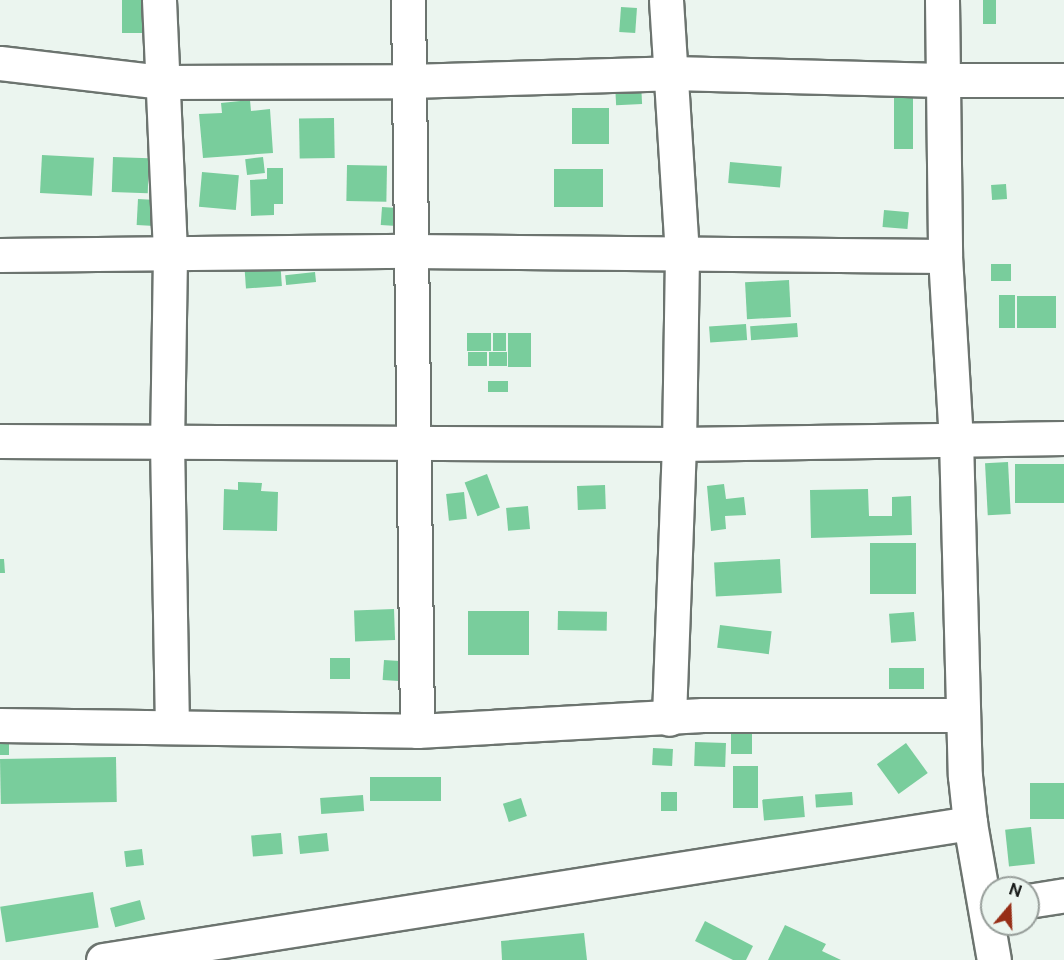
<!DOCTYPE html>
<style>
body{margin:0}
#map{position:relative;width:1064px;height:960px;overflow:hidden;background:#ebf5ef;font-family:"Public Sans",sans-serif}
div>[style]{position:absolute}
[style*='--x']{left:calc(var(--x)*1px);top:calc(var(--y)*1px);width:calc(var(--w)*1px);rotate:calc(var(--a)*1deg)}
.building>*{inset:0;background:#79cd9c;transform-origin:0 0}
.roads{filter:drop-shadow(2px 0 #6c746f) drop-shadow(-2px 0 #6c746f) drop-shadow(0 2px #6c746f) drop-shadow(0 -2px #6c746f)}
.minor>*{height:33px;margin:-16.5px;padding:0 16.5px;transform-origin:16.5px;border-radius:16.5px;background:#fff}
span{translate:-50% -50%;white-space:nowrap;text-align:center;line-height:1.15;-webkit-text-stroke:4.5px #ebf5ef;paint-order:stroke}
.north{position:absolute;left:980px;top:876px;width:60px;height:60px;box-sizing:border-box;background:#ebf5ef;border:2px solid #979e9a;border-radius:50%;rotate:19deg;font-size:16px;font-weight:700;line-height:24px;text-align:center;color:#191c1a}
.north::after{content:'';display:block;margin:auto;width:21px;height:27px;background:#972e17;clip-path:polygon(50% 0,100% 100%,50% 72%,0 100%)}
</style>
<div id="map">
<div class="building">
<i style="left:122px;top:0;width:21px;height:33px"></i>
<i style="left:983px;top:0;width:13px;height:24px"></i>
<i style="left:621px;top:7px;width:16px;height:25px;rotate:4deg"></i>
<i style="left:641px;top:83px;width:21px;height:26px;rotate:87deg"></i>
<i style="left:894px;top:88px;width:19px;height:61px"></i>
<i style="clip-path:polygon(250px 100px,251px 111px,270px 109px,273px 153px,203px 158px,199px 114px,222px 113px,221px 103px)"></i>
<i style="left:572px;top:108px;width:37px;height:36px"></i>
<i style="left:334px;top:118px;width:40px;height:35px;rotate:89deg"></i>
<i style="left:42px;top:155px;width:52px;height:38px;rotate:3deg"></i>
<i style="left:113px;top:157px;width:36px;height:35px;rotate:2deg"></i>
<i style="left:263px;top:157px;width:16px;height:18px;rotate:83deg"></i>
<i style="left:730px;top:162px;width:52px;height:21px;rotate:5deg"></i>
<i style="left:347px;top:165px;width:40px;height:36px;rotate:1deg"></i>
<i style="clip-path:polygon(267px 168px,283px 168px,283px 204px,274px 204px,274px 215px,251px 216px,250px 180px,267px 179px)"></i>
<i style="left:554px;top:169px;width:49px;height:38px"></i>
<i style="left:202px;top:172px;width:37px;height:35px;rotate:5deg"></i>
<i style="left:1006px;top:184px;width:15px;height:15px;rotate:86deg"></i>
<i style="left:138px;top:199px;width:18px;height:26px;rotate:3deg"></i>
<i style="left:382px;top:207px;width:16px;height:18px;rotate:4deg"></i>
<i style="left:884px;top:210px;width:25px;height:17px;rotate:5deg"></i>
<i style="left:280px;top:259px;width:27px;height:36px;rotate:86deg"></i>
<i style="left:991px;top:264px;width:20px;height:17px"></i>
<i style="left:315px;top:272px;width:10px;height:30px;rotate:84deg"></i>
<i style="left:789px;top:280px;width:37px;height:44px;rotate:87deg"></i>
<i style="left:999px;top:295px;width:16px;height:33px"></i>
<i style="left:1017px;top:296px;width:39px;height:32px"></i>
<i style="left:797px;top:323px;width:14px;height:47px;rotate:86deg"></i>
<i style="left:746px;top:324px;width:16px;height:37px;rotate:86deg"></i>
<i style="left:467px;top:333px;width:24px;height:18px"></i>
<i style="left:493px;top:333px;width:13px;height:18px"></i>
<i style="left:508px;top:333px;width:23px;height:34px"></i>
<i style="left:468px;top:352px;width:19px;height:14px"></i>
<i style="left:489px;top:352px;width:18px;height:14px"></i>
<i style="left:488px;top:381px;width:20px;height:11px"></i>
<i style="left:1008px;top:462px;width:52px;height:23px;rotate:87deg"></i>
<i style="left:1015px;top:464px;width:49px;height:39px"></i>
<i style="left:487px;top:474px;width:36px;height:24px;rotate:69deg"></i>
<i style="clip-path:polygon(238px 482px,262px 483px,261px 491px,278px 492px,277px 531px,223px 530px,224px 489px,238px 490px)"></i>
<i style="clip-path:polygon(724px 484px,726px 499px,744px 497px,746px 515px,725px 516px,726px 529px,711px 531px,707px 486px)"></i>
<i style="left:605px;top:485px;width:24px;height:28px;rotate:88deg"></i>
<i style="clip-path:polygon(868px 489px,869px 516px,892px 516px,892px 497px,911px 496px,912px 535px,811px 538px,810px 490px)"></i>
<i style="left:464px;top:492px;width:27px;height:18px;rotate:84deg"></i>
<i style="left:528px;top:506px;width:23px;height:22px;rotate:85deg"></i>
<i style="left:870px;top:543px;width:46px;height:51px"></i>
<i style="clip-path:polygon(0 559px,4px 559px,5px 573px,0 573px)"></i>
<i style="left:780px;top:559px;width:34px;height:66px;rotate:87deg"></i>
<i style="left:394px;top:609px;width:31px;height:40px;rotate:88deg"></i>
<i style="left:468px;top:611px;width:61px;height:44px"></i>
<i style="left:558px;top:611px;width:49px;height:19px;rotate:1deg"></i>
<i style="left:914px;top:612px;width:29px;height:25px;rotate:86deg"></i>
<i style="left:720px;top:625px;width:52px;height:23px;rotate:7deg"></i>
<i style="left:330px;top:658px;width:20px;height:21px"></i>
<i style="left:384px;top:660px;width:16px;height:20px;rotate:4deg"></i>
<i style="left:924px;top:668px;width:21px;height:35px;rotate:90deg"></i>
<i style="left:731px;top:728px;width:21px;height:26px"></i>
<i style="left:0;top:737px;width:9px;height:18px"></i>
<i style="left:695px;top:742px;width:31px;height:24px;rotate:2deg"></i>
<i style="left:906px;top:743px;width:37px;height:36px;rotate:54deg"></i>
<i style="left:653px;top:748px;width:20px;height:17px;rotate:3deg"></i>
<i style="left:116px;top:757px;width:45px;height:116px;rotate:89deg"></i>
<i style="left:733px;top:766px;width:25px;height:42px"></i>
<i style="left:441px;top:777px;width:24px;height:71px;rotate:90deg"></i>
<i style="left:1064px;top:783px;width:36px;height:34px;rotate:90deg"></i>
<i style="left:661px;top:792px;width:16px;height:19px"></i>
<i style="left:852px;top:792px;width:13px;height:37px;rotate:86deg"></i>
<i style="left:363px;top:795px;width:16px;height:43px;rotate:86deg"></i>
<i style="left:803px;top:796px;width:21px;height:41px;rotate:85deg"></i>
<i style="left:521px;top:798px;width:19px;height:19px;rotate:72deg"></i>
<i style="left:1031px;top:827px;width:37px;height:26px;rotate:84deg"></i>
<i style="left:281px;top:833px;width:21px;height:30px;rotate:85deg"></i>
<i style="left:327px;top:833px;width:18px;height:29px;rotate:84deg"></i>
<i style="left:142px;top:849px;width:16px;height:18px;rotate:83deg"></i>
<i style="left:93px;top:892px;width:36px;height:94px;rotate:81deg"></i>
<i style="left:140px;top:900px;width:20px;height:31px;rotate:75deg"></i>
<i style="clip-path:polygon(705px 921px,753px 946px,746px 960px,733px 960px,695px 941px)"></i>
<i style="clip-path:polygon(785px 925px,826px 944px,822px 951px,841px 960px,768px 960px)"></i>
<i style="clip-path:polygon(584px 933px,587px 960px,502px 960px,501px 941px)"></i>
</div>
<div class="roads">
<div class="minor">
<i style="--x:159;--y:0;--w:255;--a:87.5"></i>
<i style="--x:170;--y:255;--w:187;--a:90.9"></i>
<i style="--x:167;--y:442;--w:285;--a:89"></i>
<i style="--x:408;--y:0;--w:731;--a:89.29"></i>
<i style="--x:666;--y:0;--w:256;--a:86.4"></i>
<i style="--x:682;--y:255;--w:189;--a:90.9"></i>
<i style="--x:679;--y:444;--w:275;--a:92.1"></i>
<i style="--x:942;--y:0;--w:256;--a:89.3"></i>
<i style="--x:945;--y:256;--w:183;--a:86.6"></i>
<i style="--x:956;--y:439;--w:337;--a:88.5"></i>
<i style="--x:965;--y:776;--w:47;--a:83.9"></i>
<i style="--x:970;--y:823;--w:139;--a:80.1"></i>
<i style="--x:0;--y:63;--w:162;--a:6.7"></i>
<i style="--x:161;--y:82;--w:248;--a:-0.2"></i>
<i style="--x:409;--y:81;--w:263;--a:-1.7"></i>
<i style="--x:672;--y:73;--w:270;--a:1.5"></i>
<i style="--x:942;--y:80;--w:122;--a:0"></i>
<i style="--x:0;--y:255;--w:410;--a:-0.6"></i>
<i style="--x:410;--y:251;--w:535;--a:0.54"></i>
<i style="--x:0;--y:441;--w:679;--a:0.25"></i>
<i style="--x:679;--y:444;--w:385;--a:-0.9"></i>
<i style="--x:0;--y:725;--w:417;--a:0.8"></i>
<i style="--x:417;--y:731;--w:286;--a:-3.2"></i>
<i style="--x:703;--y:715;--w:258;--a:0"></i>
<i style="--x:1028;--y:901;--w:36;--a:-9"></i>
<i style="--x:103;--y:960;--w:878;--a:-8.98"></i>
</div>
</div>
<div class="north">N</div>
</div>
